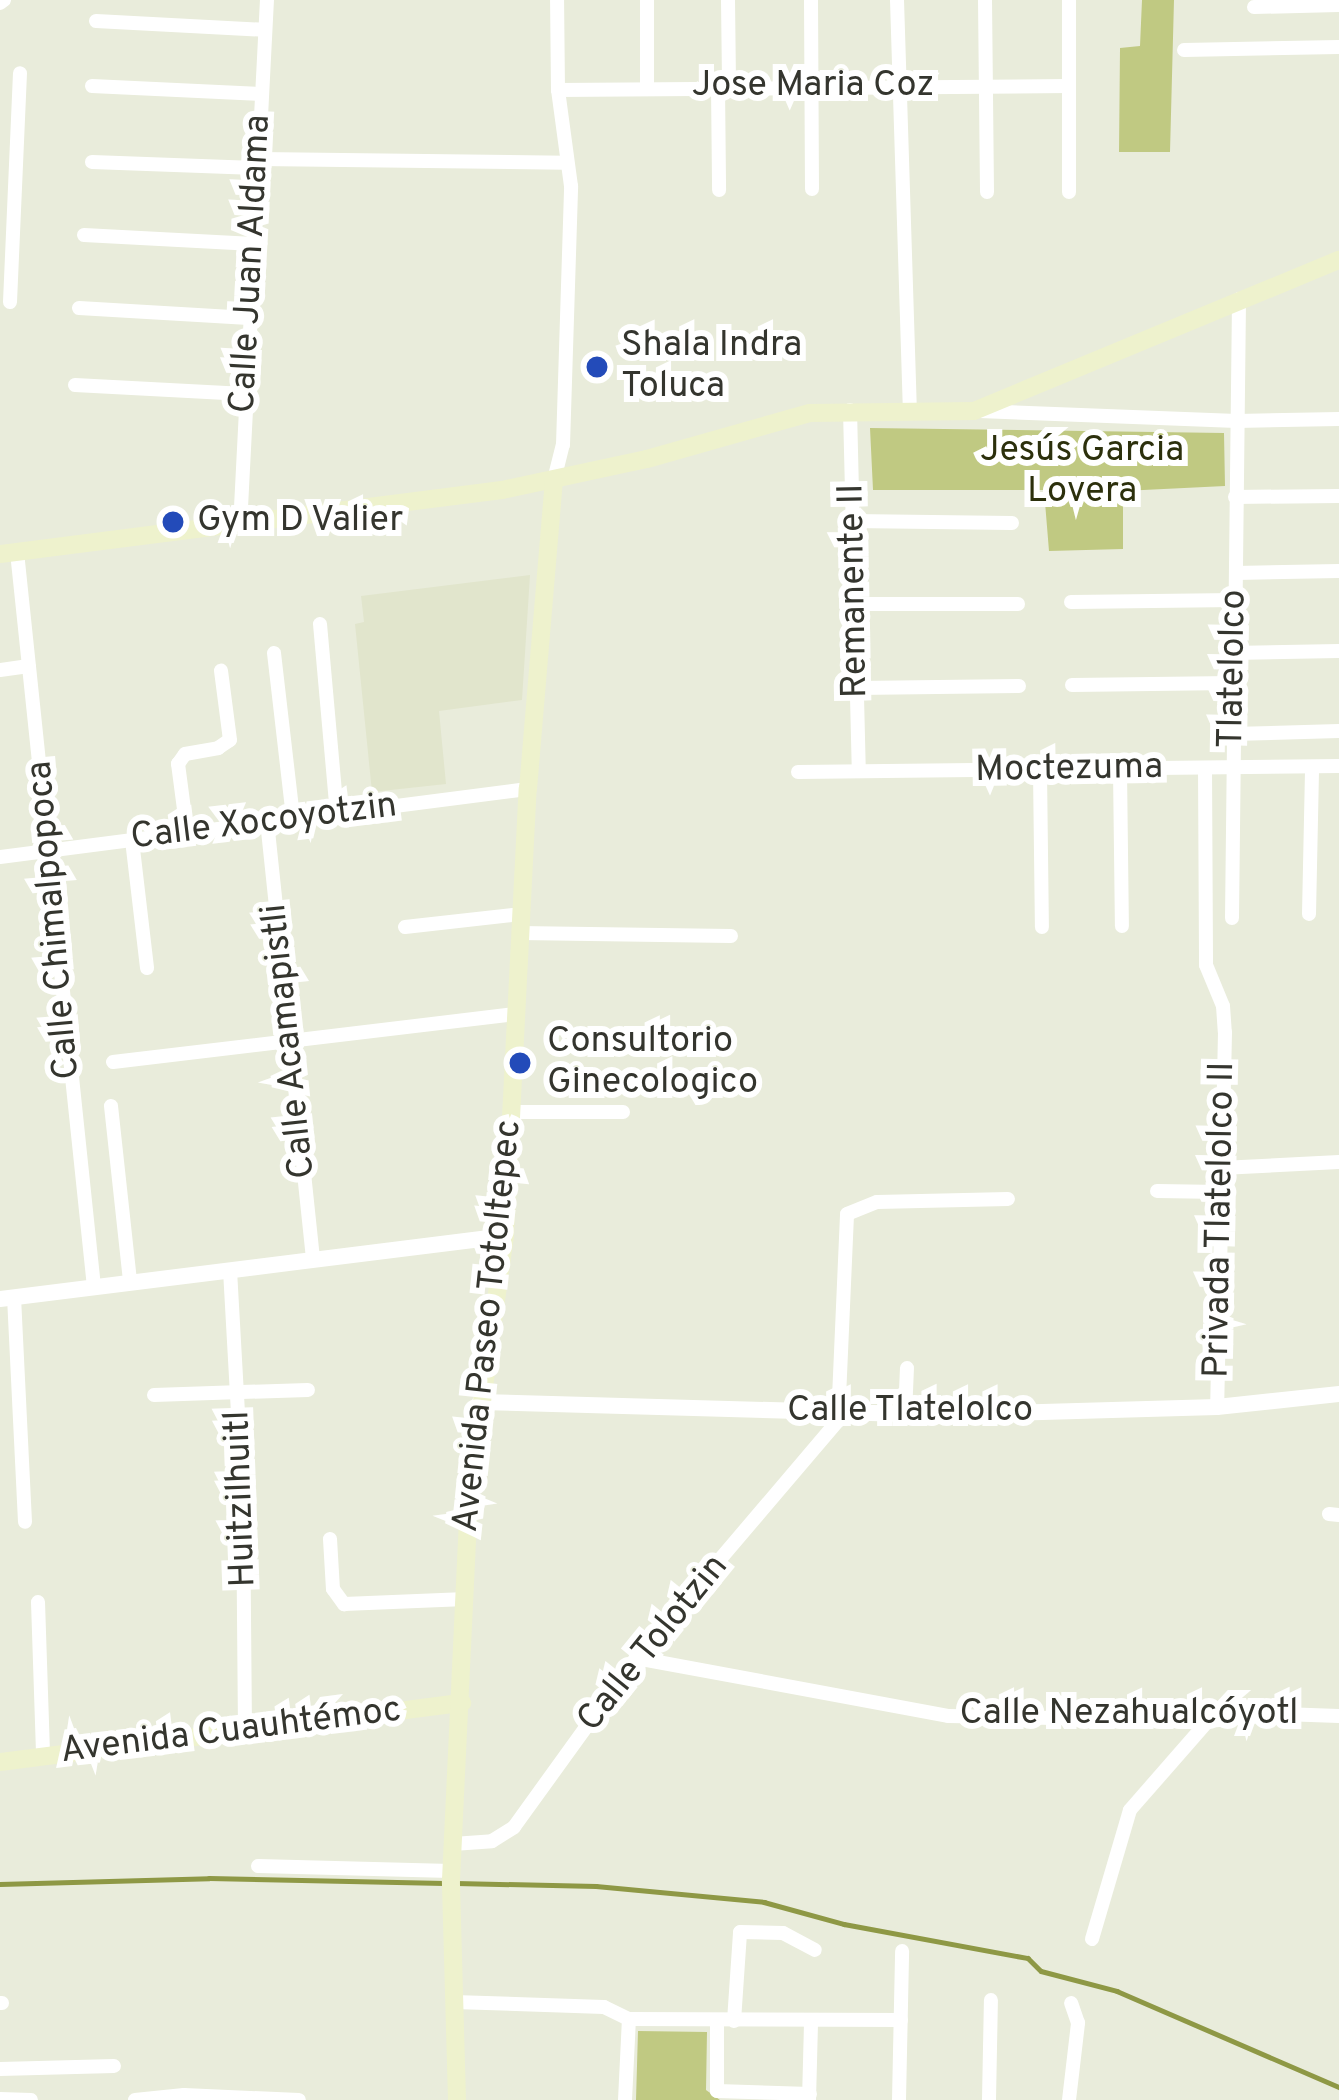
<!DOCTYPE html>
<meta charset="utf-8">
<style>
body{margin:0}
#map{position:relative;width:1339px;height:2100px;overflow:hidden;background:#e9ecdb;font-family:Overpass,sans-serif}
div>[style]{position:absolute}
[style*='--x']{left:calc(var(--x)*1px);top:calc(var(--y)*1px);width:calc(var(--w)*1px);rotate:calc(var(--a)*1deg)}
.built>*{inset:0;background:#e1e5cc}
.green>*{inset:0;background:#c0c982}
.stream>*{height:4.5px;margin:-2.25px;padding:0 2.25px;transform-origin:2.25px;border-radius:2.25px;background:#8e9845}
.minor>*{height:14px;margin:-7px;padding:0 7px;transform-origin:7px;border-radius:7px;background:#fff}
.tertiary>*{height:16px;margin:-8px;padding:0 8px;transform-origin:8px;border-radius:8px;background:#fff}
.secondary>*{height:18px;margin:-9px;padding:0 9px;transform-origin:9px;border-radius:9px;background:#eef2cd}
.dots>*{width:33px;height:33px;translate:-50% -50%;box-sizing:border-box;border:6px solid #fff;border-radius:50%}
span{translate:-50% -50%;white-space:nowrap;text-align:center;line-height:1.15;-webkit-text-stroke:12px #fff;paint-order:stroke}
.street-label{font-size:36px;color:#34352e}
.poi-label{font-size:36px;color:#34352e}
.left{translate:0 -50%;text-align:left}
.park-label{font-size:36px;color:#2c300c}
</style>
<div id="map">
<div class="built">
<i style="clip-path:polygon(530px 575px,522px 700px,439px 711px,446px 784px,372px 792px,355px 624px,364px 622px,361px 596px)"></i>
</div>
<div class="green">
<i style="clip-path:polygon(1142px 0,1174px 0,1170px 152px,1119px 152px,1120px 48px,1140px 46px)"></i>
<i style="clip-path:polygon(870px 428px,1224px 433px,1225px 486px,1123px 491px,1123px 549px,1049px 551px,1044px 490px,873px 490px)"></i>
<i style="clip-path:polygon(638px 2031px,707px 2032px,706px 2090px,720px 2100px,636px 2100px)"></i>
</div>
<div class="stream">
<i style="--x:456;--y:1883;--w:140;--a:1.2"></i>
<i style="--x:596;--y:1886;--w:169;--a:5.4"></i>
<i style="--x:764;--y:1902;--w:83;--a:15.4"></i>
<i style="--x:844;--y:1924;--w:187;--a:10.5"></i>
<i style="--x:1028;--y:1958;--w:18;--a:45"></i>
<i style="--x:1041;--y:1971;--w:79;--a:14.7"></i>
<i style="--x:1117;--y:1991;--w:242;--a:23.4"></i>
<i style="--x:0;--y:1884;--w:209;--a:-1.6"></i>
<i style="--x:209;--y:1878;--w:235;--a:1.2"></i>
</div>
<div class="minor">
<i style="--x:647;--y:0;--w:88;--a:90"></i>
<i style="--x:728;--y:0;--w:87;--a:89.3"></i>
<i style="--x:811;--y:0;--w:189;--a:89.7"></i>
<i style="--x:897;--y:0;--w:410;--a:88.2"></i>
<i style="--x:985;--y:0;--w:192;--a:89.4"></i>
<i style="--x:1069;--y:0;--w:192;--a:90"></i>
<i style="--x:0;--y:3;--w:5;--a:-37"></i>
<i style="--x:1254;--y:7;--w:85;--a:-1.3"></i>
<i style="--x:96;--y:21;--w:169;--a:3"></i>
<i style="--x:1184;--y:50;--w:155;--a:-1.1"></i>
<i style="--x:92;--y:86;--w:169;--a:2.7"></i>
<i style="--x:718;--y:87;--w:103;--a:89.4"></i>
<i style="--x:558;--y:90;--w:511;--a:-0.45"></i>
<i style="--x:259;--y:159;--w:307;--a:0.7"></i>
<i style="--x:92;--y:162;--w:166;--a:2.1"></i>
<i style="--x:84;--y:235;--w:170;--a:3"></i>
<i style="--x:10;--y:302;--w:229;--a:-87.5"></i>
<i style="--x:79;--y:308;--w:170;--a:3.4"></i>
<i style="--x:75;--y:385;--w:170;--a:3"></i>
<i style="--x:850;--y:410;--w:361;--a:88.6"></i>
<i style="--x:979;--y:411;--w:258;--a:2.2"></i>
<i style="--x:1237;--y:421;--w:102;--a:-1.1"></i>
<i style="--x:554;--y:480;--w:36;--a:-76"></i>
<i style="--x:563;--y:445;--w:259;--a:-88.2"></i>
<i style="--x:571;--y:186;--w:97;--a:-97.7"></i>
<i style="--x:558;--y:90;--w:90;--a:-90.6"></i>
<i style="--x:1235;--y:497;--w:104;--a:-0.6"></i>
<i style="--x:852;--y:521;--w:160;--a:0.7"></i>
<i style="--x:240;--y:527;--w:528;--a:-87.07"></i>
<i style="--x:17;--y:552;--w:739;--a:84.02"></i>
<i style="--x:1236;--y:573;--w:103;--a:-1.1"></i>
<i style="--x:1071;--y:602;--w:164;--a:-0.7"></i>
<i style="--x:854;--y:604;--w:164;--a:0"></i>
<i style="--x:320;--y:624;--w:191;--a:84.9"></i>
<i style="--x:274;--y:653;--w:165;--a:83.4"></i>
<i style="--x:1232;--y:653;--w:107;--a:-1.1"></i>
<i style="--x:0;--y:670;--w:29;--a:-8"></i>
<i style="--x:1072;--y:685;--w:160;--a:-0.7"></i>
<i style="--x:857;--y:688;--w:162;--a:-0.7"></i>
<i style="--x:1232;--y:734;--w:107;--a:-1.6"></i>
<i style="--x:1205;--y:768;--w:197;--a:89.7"></i>
<i style="--x:1206;--y:965;--w:44;--a:67.5"></i>
<i style="--x:1223;--y:1006;--w:26;--a:86"></i>
<i style="--x:1225;--y:1032;--w:375;--a:91.2"></i>
<i style="--x:1120;--y:770;--w:156;--a:89.3"></i>
<i style="--x:1040;--y:771;--w:156;--a:89.3"></i>
<i style="--x:798;--y:772;--w:541;--a:-0.64"></i>
<i style="--x:267;--y:821;--w:441;--a:84"></i>
<i style="--x:187;--y:832;--w:69;--a:-97.5"></i>
<i style="--x:178;--y:764;--w:12;--a:-55"></i>
<i style="--x:185;--y:754;--w:34;--a:-10"></i>
<i style="--x:218;--y:748;--w:14;--a:-34"></i>
<i style="--x:230;--y:740;--w:70;--a:-97.4"></i>
<i style="--x:132;--y:840;--w:129;--a:83.3"></i>
<i style="--x:0;--y:857;--w:532;--a:-7.34"></i>
<i style="--x:1309;--y:914;--w:147;--a:-88.8"></i>
<i style="--x:1232;--y:918;--w:619;--a:-89.35"></i>
<i style="--x:405;--y:927;--w:117;--a:-6.4"></i>
<i style="--x:519;--y:933;--w:212;--a:0.8"></i>
<i style="--x:113;--y:1062;--w:406;--a:-6.8"></i>
<i style="--x:111;--y:1106;--w:177;--a:83.8"></i>
<i style="--x:511;--y:1112;--w:112;--a:0"></i>
<i style="--x:1221;--y:1168;--w:118;--a:-2.9"></i>
<i style="--x:1157;--y:1191;--w:64;--a:0.9"></i>
<i style="--x:230;--y:1270;--w:231;--a:86.8"></i>
<i style="--x:243;--y:1501;--w:228;--a:89.5"></i>
<i style="--x:14;--y:1297;--w:225;--a:87.2"></i>
<i style="--x:154;--y:1395;--w:154;--a:-1.9"></i>
<i style="--x:905;--y:1415;--w:47;--a:-87.6"></i>
<i style="--x:1329;--y:1514;--w:10;--a:6"></i>
<i style="--x:330;--y:1539;--w:50;--a:86.6"></i>
<i style="--x:333;--y:1589;--w:19;--a:54"></i>
<i style="--x:344;--y:1604;--w:122;--a:-2.3"></i>
<i style="--x:38;--y:1602;--w:154;--a:88.1"></i>
<i style="--x:636;--y:1658;--w:317;--a:10.5"></i>
<i style="--x:948;--y:1716;--w:260;--a:1.1"></i>
<i style="--x:1208;--y:1721;--w:74;--a:-5.4"></i>
<i style="--x:1282;--y:1714;--w:57;--a:2"></i>
<i style="--x:453;--y:1844;--w:39;--a:-4"></i>
<i style="--x:492;--y:1841;--w:26;--a:-32"></i>
<i style="--x:514;--y:1827;--w:208;--a:-54.2"></i>
<i style="--x:636;--y:1658;--w:311;--a:-49.6"></i>
<i style="--x:838;--y:1421;--w:207;--a:-87.5"></i>
<i style="--x:847;--y:1214;--w:32;--a:-22"></i>
<i style="--x:877;--y:1202;--w:131;--a:-1.3"></i>
<i style="--x:258;--y:1866;--w:193;--a:1.5"></i>
<i style="--x:1092;--y:1939;--w:134;--a:-73.6"></i>
<i style="--x:1130;--y:1810;--w:118;--a:-48.8"></i>
<i style="--x:454;--y:2002;--w:150;--a:1.9"></i>
<i style="--x:604;--y:2007;--w:28;--a:26"></i>
<i style="--x:0;--y:2003;--w:2;--a:0"></i>
<i style="--x:629;--y:2019;--w:272;--a:0.2"></i>
<i style="--x:717;--y:2021;--w:70;--a:90"></i>
<i style="--x:717;--y:2091;--w:93;--a:1.8"></i>
<i style="--x:734;--y:2021;--w:89;--a:-86.1"></i>
<i style="--x:740;--y:1932;--w:43;--a:1.3"></i>
<i style="--x:783;--y:1933;--w:36;--a:28"></i>
<i style="--x:0;--y:2069;--w:114;--a:-1.5"></i>
<i style="--x:0;--y:2099;--w:31;--a:2"></i>
<i style="--x:135;--y:2100;--w:49;--a:-5.8"></i>
<i style="--x:184;--y:2095;--w:115;--a:2.5"></i>
<i style="--x:625;--y:2100;--w:81;--a:-87.2"></i>
<i style="--x:809;--y:2100;--w:79;--a:-88.5"></i>
<i style="--x:899;--y:2100;--w:149;--a:-88.8"></i>
<i style="--x:989;--y:2100;--w:100;--a:-88.9"></i>
<i style="--x:1069;--y:2100;--w:78;--a:-83.3"></i>
<i style="--x:1078;--y:2023;--w:21;--a:-109"></i>
</div>
<div class="tertiary">
<i style="--x:0;--y:1299;--w:509;--a:-7.11"></i>
<i style="--x:480;--y:1402;--w:454;--a:1.6"></i>
<i style="--x:934;--y:1415;--w:283;--a:-1.6"></i>
<i style="--x:1217;--y:1407;--w:123;--a:-6.1"></i>
</div>
<div class="secondary">
<i style="--x:0;--y:554;--w:506;--a:-7.27"></i>
<i style="--x:502;--y:490;--w:148;--a:-12.1"></i>
<i style="--x:647;--y:459;--w:169;--a:-15.8"></i>
<i style="--x:810;--y:413;--w:164;--a:-0.7"></i>
<i style="--x:974;--y:411;--w:395;--a:-22.5"></i>
<i style="--x:0;--y:1762;--w:466;--a:-7.3"></i>
<i style="--x:457;--y:2100;--w:220;--a:-91.6"></i>
<i style="--x:451;--y:1880;--w:385;--a:-87.3"></i>
<i style="--x:469;--y:1495;--w:261;--a:-82.1"></i>
<i style="--x:505;--y:1236;--w:448;--a:-87.1"></i>
<i style="--x:528;--y:789;--w:310;--a:-85.2"></i>
</div>
<div class="dots">
<i style="left:597px;top:367px;background:#234bb9"></i>
<i style="left:173px;top:522px;background:#234bb9"></i>
<i style="left:520px;top:1063px;background:#234bb9"></i>
</div>
<div class="street-label">
<span style="left:813px;top:87px">Jose Maria Coz</span>
<span style="left:252px;top:264px;rotate:-87deg">Calle Juan Aldama</span>
<span style="left:855px;top:591px;rotate:-91deg">Remanente II</span>
<span style="left:1234px;top:669px;rotate:-89deg">Tlatelolco</span>
<span style="left:1069px;top:770px;rotate:-1deg">Moctezuma</span>
<span style="left:264px;top:823px;rotate:-7deg">Calle Xocoyotzin</span>
<span style="left:55px;top:920px;rotate:-95deg">Calle Chimalpopoca</span>
<span style="left:290px;top:1041px;rotate:-96deg">Calle Acamapistli</span>
<span style="left:1221px;top:1220px;rotate:-89deg">Privada Tlatelolco II</span>
<span style="left:489px;top:1326px;rotate:-84deg">Avenida Paseo Totoltepec</span>
<span style="left:910px;top:1412px">Calle Tlatelolco</span>
<span style="left:242px;top:1499px;rotate:-92deg">Huitzilhuitl</span>
<span style="left:654px;top:1644px;rotate:-51deg">Calle Tolotzin</span>
<span style="left:1129px;top:1715px">Calle Nezahualcóyotl</span>
<span style="left:231px;top:1732px;rotate:-7deg">Avenida Cuauhtémoc</span>
</div>
<div class="poi-label">
<span class="left" style="left:621px;top:367px">Shala Indra<br>Toluca</span>
<span class="left" style="left:197px;top:522px">Gym D Valier</span>
<span class="left" style="left:547px;top:1063px">Consultorio<br>Ginecologico</span>
</div>
<div class="park-label">
<span style="left:1082px;top:472px">Jesús Garcia<br>Lovera</span>
</div>
</div>
